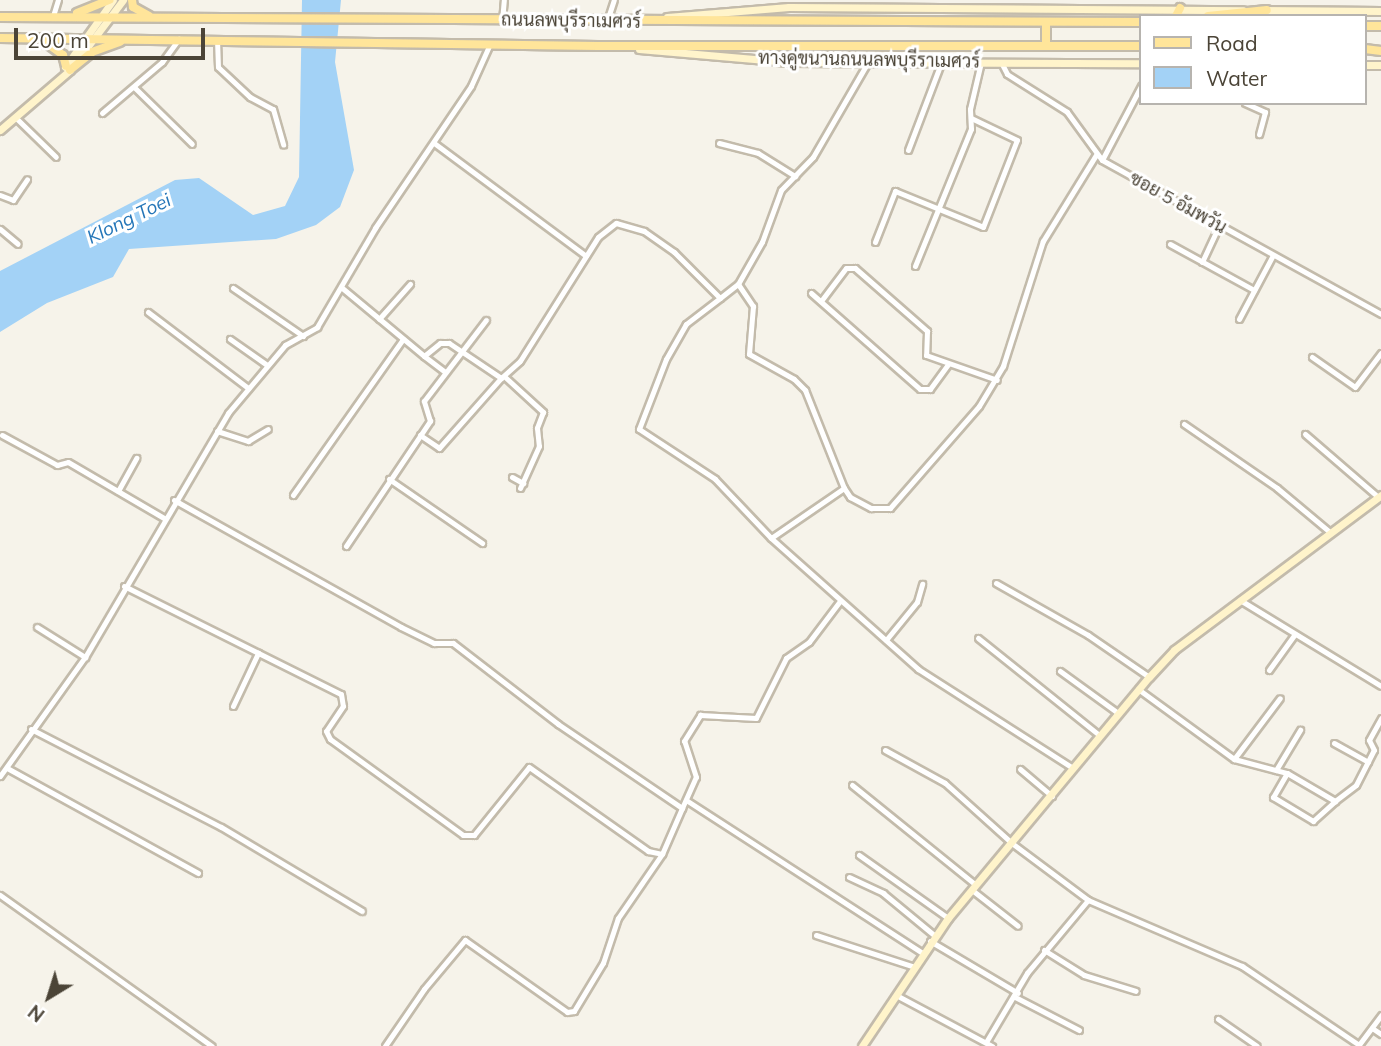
<!DOCTYPE html>
<meta charset="utf-8">
<style>
body{margin:0}
#map{position:relative;width:1381px;height:1046px;overflow:hidden;background:#f6f3ea;font-family:Mulish,Sarabun,sans-serif}
div>[style]{position:absolute}
[style*='--x']{left:calc(var(--x)*1px);top:calc(var(--y)*1px);width:calc(var(--w)*1px);rotate:calc(var(--a)*1deg)}
.water>*{inset:0;background:#a3d2f6}
.roads{filter:drop-shadow(2px 0 #c3bbab) drop-shadow(-2px 0 #c3bbab) drop-shadow(0 2px #c3bbab) drop-shadow(0 -2px #c3bbab)}
.street>*{height:5px;margin:-2.5px;padding:0 2.5px;transform-origin:2.5px;border-radius:2.5px;background:#fff}
.secondary>*{height:7px;margin:-3.5px;padding:0 3.5px;transform-origin:3.5px;border-radius:3.5px;background:#fff4cb}
.primary>*{height:8px;margin:-4px;padding:0 4px;transform-origin:4px;border-radius:4px;background:#ffe59a}
span{translate:-50% -50%;white-space:nowrap;text-align:center;line-height:1.15;-webkit-text-stroke:6px #fff;paint-order:stroke}
.street-label{font-size:18px;color:#4b4437}
.water-label{font-size:19px;color:#2576b8;font-style:italic}
.legend{position:absolute;left:1139px;top:14px;width:228px;height:91px;box-sizing:border-box;background:#fff;border:2px solid #b7b4af;margin:0;padding:9px 12px;list-style:none;font-size:21px;color:#4b4437}
.legend li{display:flex;align-items:center;gap:14px;height:35px}
.legend b{width:35px;border:2px solid #b7b4af}
.north{position:absolute;left:14px;top:962px;width:70px;height:70px;-webkit-text-stroke:5px #fff;paint-order:stroke;rotate:218deg;font-size:19px;font-weight:700;line-height:28px;text-align:center;color:#4b4437}
.north::after{content:'';display:block;margin:auto;width:24px;height:32px;background:#4b4437;clip-path:polygon(50% 0,100% 100%,50% 72%,0 100%)}
.scale{position:absolute;left:14px;top:28px;width:191px;height:32px;box-sizing:border-box;border:4px solid #4b4437;border-top:0;padding-left:9px;font-size:21px;line-height:24px;white-space:nowrap;color:#4b4437;-webkit-text-stroke:5px #fff;paint-order:stroke}
</style>
<div id="map">
<div class="water">
<i style="clip-path:polygon(302px 0,341px 0,335px 62px,354px 170px,340px 207px,316px 225px,276px 239px,129px 249px,113px 277px,47px 303px,0 332px,0 271px,175px 180px,199px 178px,253px 215px,285px 206px,299px 177px)"></i>
</div>
<div class="roads">
<div class="street">
<i style="--x:53;--y:16;--w:17;--a:-73"></i>
<i style="--x:502;--y:21;--w:21;--a:-85"></i>
<i style="--x:607;--y:21;--w:22;--a:-72"></i>
<i style="--x:217;--y:39;--w:28;--a:88"></i>
<i style="--x:218;--y:67;--w:44;--a:43.2"></i>
<i style="--x:250;--y:97;--w:26;--a:28"></i>
<i style="--x:273;--y:109;--w:37;--a:74"></i>
<i style="--x:1001;--y:62;--w:13;--a:63"></i>
<i style="--x:1007;--y:74;--w:71;--a:32.3"></i>
<i style="--x:1067;--y:112;--w:59;--a:53.9"></i>
<i style="--x:1102;--y:160;--w:319;--a:28.9"></i>
<i style="--x:134;--y:87;--w:81;--a:44.5"></i>
<i style="--x:1245;--y:103;--w:22;--a:24"></i>
<i style="--x:1265;--y:112;--w:23;--a:105"></i>
<i style="--x:102;--y:113;--w:79;--a:-40.4"></i>
<i style="--x:162;--y:62;--w:29;--a:-54"></i>
<i style="--x:15;--y:117;--w:57;--a:44.3"></i>
<i style="--x:434;--y:143;--w:189;--a:36.6"></i>
<i style="--x:719;--y:143;--w:40;--a:14.4"></i>
<i style="--x:758;--y:153;--w:44;--a:31.9"></i>
<i style="--x:908;--y:150;--w:93;--a:-69.2"></i>
<i style="--x:1102;--y:160;--w:84;--a:-62.2"></i>
<i style="--x:0;--y:195;--w:14;--a:21"></i>
<i style="--x:13;--y:200;--w:25;--a:-56"></i>
<i style="--x:0;--y:229;--w:23;--a:40"></i>
<i style="--x:875;--y:242;--w:55;--a:-68.6"></i>
<i style="--x:895;--y:191;--w:95;--a:22.2"></i>
<i style="--x:983;--y:227;--w:93;--a:-68.7"></i>
<i style="--x:1017;--y:140;--w:51;--a:-154.4"></i>
<i style="--x:1170;--y:244;--w:96;--a:28.7"></i>
<i style="--x:1202;--y:262;--w:40;--a:-65"></i>
<i style="--x:915;--y:266;--w:148;--a:-67.8"></i>
<i style="--x:971;--y:129;--w:20;--a:-93"></i>
<i style="--x:970;--y:109;--w:48;--a:-76.8"></i>
<i style="--x:738;--y:284;--w:27;--a:56"></i>
<i style="--x:753;--y:306;--w:48;--a:94.8"></i>
<i style="--x:749;--y:354;--w:51;--a:29.1"></i>
<i style="--x:794;--y:379;--w:16;--a:45"></i>
<i style="--x:805;--y:390;--w:105;--a:68.3"></i>
<i style="--x:844;--y:488;--w:88;--a:145.6"></i>
<i style="--x:771;--y:538;--w:197;--a:41.7"></i>
<i style="--x:918;--y:669;--w:184;--a:32.6"></i>
<i style="--x:341;--y:287;--w:108;--a:39.7"></i>
<i style="--x:424;--y:356;--w:21;--a:-39"></i>
<i style="--x:440;--y:343;--w:9;--a:0"></i>
<i style="--x:449;--y:343;--w:63;--a:33.9"></i>
<i style="--x:501;--y:378;--w:25;--a:-42"></i>
<i style="--x:520;--y:361;--w:146;--a:-57.8"></i>
<i style="--x:598;--y:237;--w:23;--a:-38"></i>
<i style="--x:616;--y:223;--w:29;--a:16"></i>
<i style="--x:644;--y:231;--w:37;--a:35"></i>
<i style="--x:674;--y:252;--w:65;--a:45"></i>
<i style="--x:720;--y:298;--w:23;--a:-38"></i>
<i style="--x:738;--y:284;--w:48;--a:-60.3"></i>
<i style="--x:762;--y:242;--w:55;--a:-69.9"></i>
<i style="--x:781;--y:190;--w:46;--a:-45.9"></i>
<i style="--x:813;--y:157;--w:108;--a:-59.9"></i>
<i style="--x:233;--y:288;--w:85;--a:34.4"></i>
<i style="--x:811;--y:293;--w:145;--a:41.4"></i>
<i style="--x:920;--y:389;--w:10;--a:0"></i>
<i style="--x:930;--y:389;--w:31;--a:-54"></i>
<i style="--x:720;--y:298;--w:43;--a:142.6"></i>
<i style="--x:686;--y:324;--w:40;--a:119.7"></i>
<i style="--x:666;--y:359;--w:75;--a:111.1"></i>
<i style="--x:639;--y:429;--w:91;--a:33.3"></i>
<i style="--x:715;--y:479;--w:81;--a:46.5"></i>
<i style="--x:821;--y:301;--w:41;--a:-52.9"></i>
<i style="--x:846;--y:268;--w:9;--a:0"></i>
<i style="--x:855;--y:268;--w:96;--a:41.2"></i>
<i style="--x:927;--y:331;--w:24;--a:92"></i>
<i style="--x:926;--y:355;--w:75;--a:19.4"></i>
<i style="--x:148;--y:312;--w:126;--a:37.2"></i>
<i style="--x:379;--y:319;--w:47;--a:-48.5"></i>
<i style="--x:1239;--y:319;--w:72;--a:-62"></i>
<i style="--x:230;--y:339;--w:45;--a:35.1"></i>
<i style="--x:424;--y:356;--w:26;--a:37"></i>
<i style="--x:1312;--y:357;--w:52;--a:34.9"></i>
<i style="--x:1355;--y:387;--w:43;--a:-52.6"></i>
<i style="--x:505;--y:377;--w:52;--a:42.6"></i>
<i style="--x:543;--y:412;--w:17;--a:111"></i>
<i style="--x:537;--y:428;--w:18;--a:84"></i>
<i style="--x:539;--y:446;--w:46;--a:114.3"></i>
<i style="--x:1184;--y:424;--w:113;--a:34.5"></i>
<i style="--x:1277;--y:488;--w:70;--a:39.8"></i>
<i style="--x:217;--y:431;--w:33;--a:18"></i>
<i style="--x:248;--y:441;--w:23;--a:-31"></i>
<i style="--x:1305;--y:434;--w:96;--a:40.8"></i>
<i style="--x:2;--y:435;--w:63;--a:28.6"></i>
<i style="--x:57;--y:465;--w:11;--a:-15"></i>
<i style="--x:68;--y:462;--w:111;--a:30.3"></i>
<i style="--x:420;--y:435;--w:23;--a:34"></i>
<i style="--x:439;--y:448;--w:94;--a:-48.5"></i>
<i style="--x:512;--y:477;--w:13;--a:29"></i>
<i style="--x:389;--y:479;--w:113;--a:34.5"></i>
<i style="--x:844;--y:488;--w:11;--a:56"></i>
<i style="--x:850;--y:497;--w:24;--a:28"></i>
<i style="--x:871;--y:508;--w:19;--a:0"></i>
<i style="--x:890;--y:508;--w:135;--a:-48.9"></i>
<i style="--x:979;--y:406;--w:47;--a:-59"></i>
<i style="--x:1003;--y:366;--w:131;--a:-72.3"></i>
<i style="--x:1043;--y:241;--w:101;--a:-58.4"></i>
<i style="--x:118;--y:491;--w:38;--a:-61"></i>
<i style="--x:293;--y:495;--w:191;--a:-54.8"></i>
<i style="--x:174;--y:500;--w:260;--a:29.2"></i>
<i style="--x:401;--y:627;--w:37;--a:26"></i>
<i style="--x:434;--y:643;--w:19;--a:0"></i>
<i style="--x:453;--y:643;--w:133;--a:37.6"></i>
<i style="--x:558;--y:724;--w:150;--a:34.1"></i>
<i style="--x:682;--y:808;--w:34;--a:-66"></i>
<i style="--x:696;--y:777;--w:38;--a:-108"></i>
<i style="--x:684;--y:741;--w:31;--a:-58"></i>
<i style="--x:700;--y:715;--w:56;--a:3.1"></i>
<i style="--x:756;--y:718;--w:67;--a:-63.4"></i>
<i style="--x:786;--y:658;--w:28;--a:-35"></i>
<i style="--x:809;--y:642;--w:51;--a:-52.9"></i>
<i style="--x:346;--y:546;--w:151;--a:-56.1"></i>
<i style="--x:430;--y:421;--w:21;--a:-107"></i>
<i style="--x:424;--y:401;--w:102;--a:-52.6"></i>
<i style="--x:996;--y:583;--w:106;--a:29.5"></i>
<i style="--x:1088;--y:635;--w:74;--a:34.5"></i>
<i style="--x:124;--y:586;--w:242;--a:26.5"></i>
<i style="--x:341;--y:694;--w:12;--a:81"></i>
<i style="--x:343;--y:706;--w:30;--a:124"></i>
<i style="--x:326;--y:731;--w:9;--a:63"></i>
<i style="--x:330;--y:739;--w:164;--a:35.8"></i>
<i style="--x:463;--y:835;--w:11;--a:0"></i>
<i style="--x:474;--y:835;--w:87;--a:-51"></i>
<i style="--x:529;--y:767;--w:146;--a:35.2"></i>
<i style="--x:648;--y:851;--w:14;--a:12"></i>
<i style="--x:662;--y:854;--w:50;--a:-66.5"></i>
<i style="--x:1240;--y:600;--w:165;--a:31.4"></i>
<i style="--x:37;--y:627;--w:57;--a:32"></i>
<i style="--x:978;--y:638;--w:155;--a:38.7"></i>
<i style="--x:886;--y:640;--w:49;--a:-50.8"></i>
<i style="--x:917;--y:602;--w:19;--a:-74"></i>
<i style="--x:1269;--y:670;--w:44;--a:-54.2"></i>
<i style="--x:1060;--y:671;--w:72;--a:35.9"></i>
<i style="--x:1138;--y:689;--w:119;--a:36.1"></i>
<i style="--x:1234;--y:759;--w:55;--a:14.8"></i>
<i style="--x:1287;--y:773;--w:56;--a:30.3"></i>
<i style="--x:1335;--y:801;--w:26;--a:-37"></i>
<i style="--x:1356;--y:785;--w:39;--a:-63"></i>
<i style="--x:1374;--y:750;--w:11;--a:-117"></i>
<i style="--x:1369;--y:740;--w:25;--a:-61"></i>
<i style="--x:233;--y:706;--w:59;--a:-64.7"></i>
<i style="--x:31;--y:729;--w:214;--a:27.3"></i>
<i style="--x:221;--y:827;--w:164;--a:30.8"></i>
<i style="--x:1334;--y:743;--w:39;--a:29"></i>
<i style="--x:885;--y:750;--w:68;--a:28.8"></i>
<i style="--x:945;--y:783;--w:91;--a:41.9"></i>
<i style="--x:1013;--y:844;--w:94;--a:36.7"></i>
<i style="--x:1088;--y:900;--w:95;--a:129.9"></i>
<i style="--x:1027;--y:973;--w:80;--a:120.7"></i>
<i style="--x:1234;--y:759;--w:76;--a:-53"></i>
<i style="--x:7;--y:768;--w:218;--a:28.8"></i>
<i style="--x:1020;--y:769;--w:42;--a:40.2"></i>
<i style="--x:1276;--y:770;--w:47;--a:-59"></i>
<i style="--x:1287;--y:773;--w:28;--a:120"></i>
<i style="--x:1273;--y:797;--w:47;--a:31"></i>
<i style="--x:1313;--y:821;--w:30;--a:-42"></i>
<i style="--x:0;--y:776;--w:146;--a:-54.5"></i>
<i style="--x:85;--y:657;--w:283;--a:-59.6"></i>
<i style="--x:228;--y:413;--w:89;--a:-50"></i>
<i style="--x:285;--y:345;--w:37;--a:-29"></i>
<i style="--x:317;--y:327;--w:115;--a:-59.6"></i>
<i style="--x:375;--y:228;--w:171;--a:-55.9"></i>
<i style="--x:471;--y:86;--w:46;--a:-65.7"></i>
<i style="--x:852;--y:785;--w:159;--a:38.9"></i>
<i style="--x:686;--y:800;--w:280;--a:32.9"></i>
<i style="--x:859;--y:855;--w:109;--a:35.3"></i>
<i style="--x:849;--y:877;--w:38;--a:25"></i>
<i style="--x:883;--y:893;--w:66;--a:39.5"></i>
<i style="--x:972;--y:890;--w:58;--a:38"></i>
<i style="--x:0;--y:895;--w:260;--a:35.5"></i>
<i style="--x:1088;--y:900;--w:168;--a:23.2"></i>
<i style="--x:1242;--y:966;--w:141;--a:34"></i>
<i style="--x:816;--y:935;--w:101;--a:17.9"></i>
<i style="--x:930;--y:941;--w:102;--a:30.6"></i>
<i style="--x:1044;--y:950;--w:47;--a:32"></i>
<i style="--x:1084;--y:975;--w:54;--a:17.1"></i>
<i style="--x:896;--y:995;--w:109;--a:28"></i>
<i style="--x:1015;--y:997;--w:72;--a:27.3"></i>
<i style="--x:1218;--y:1019;--w:47;--a:34.7"></i>
<i style="--x:1372;--y:1028;--w:11;--a:34"></i>
<i style="--x:385;--y:1046;--w:69;--a:-55.6"></i>
<i style="--x:424;--y:989;--w:64;--a:-50.1"></i>
<i style="--x:465;--y:940;--w:125;--a:35.2"></i>
<i style="--x:567;--y:1012;--w:7;--a:-8"></i>
<i style="--x:574;--y:1011;--w:56;--a:-58.9"></i>
<i style="--x:603;--y:963;--w:47;--a:-71.6"></i>
<i style="--x:618;--y:918;--w:78;--a:-55.5"></i>
<i style="--x:1358;--y:1046;--w:39;--a:-53"></i>
</div>
<div class="secondary">
<i style="--x:1261;--y:10;--w:120;--a:0.5"></i>
<i style="--x:667;--y:17;--w:122;--a:-4.7"></i>
<i style="--x:789;--y:7;--w:454;--a:0.4"></i>
<i style="--x:639;--y:49;--w:150;--a:5"></i>
<i style="--x:788;--y:62;--w:353;--a:0.2"></i>
<i style="--x:1365;--y:65;--w:16;--a:0"></i>
<i style="--x:65;--y:67;--w:82;--a:-54.4"></i>
<i style="--x:0;--y:130;--w:92;--a:-40.6"></i>
<i style="--x:70;--y:70;--w:88;--a:-52.9"></i>
<i style="--x:862;--y:1046;--w:154;--a:-56.1"></i>
<i style="--x:948;--y:918;--w:314;--a:-50.2"></i>
<i style="--x:1149;--y:677;--w:37;--a:-47"></i>
<i style="--x:1174;--y:650;--w:259;--a:-36.8"></i>
</div>
<div class="primary">
<i style="--x:132;--y:0;--w:7;--a:82"></i>
<i style="--x:133;--y:7;--w:18;--a:29"></i>
<i style="--x:77;--y:13;--w:35;--a:-22"></i>
<i style="--x:1176;--y:16;--w:9;--a:-63"></i>
<i style="--x:1208;--y:16;--w:59;--a:-5.8"></i>
<i style="--x:0;--y:17;--w:1141;--a:0.25"></i>
<i style="--x:1365;--y:26;--w:16;--a:0"></i>
<i style="--x:0;--y:38;--w:598;--a:0.77"></i>
<i style="--x:598;--y:46;--w:543;--a:0"></i>
<i style="--x:41;--y:39;--w:27;--a:36"></i>
<i style="--x:63;--y:55;--w:11;--a:75"></i>
<i style="--x:1046;--y:45;--w:21;--a:-90"></i>
<i style="--x:1365;--y:49;--w:16;--a:7"></i>
<i style="--x:70;--y:70;--w:28;--a:-39"></i>
<i style="--x:92;--y:52;--w:30;--a:-20"></i>
</div>
</div>
<div class="street-label">
<span style="left:571px;top:21px;rotate:1deg">ถนนลพบุรีราเมศวร์</span>
<span style="left:869px;top:60px;rotate:1deg">ทางคู่ขนานถนนลพบุรีราเมศวร์</span>
<span style="left:1178px;top:203px;rotate:29deg">ซอย 5 อัมพวัน</span>
</div>
<div class="water-label">
<span style="left:129px;top:219px;rotate:-26deg">Klong Toei</span>
</div>
<ul class="legend">
<li><b style="height:9px;background:#ffe59a"></b>Road</li>
<li><b style="height:19px;background:#a3d2f6"></b>Water</li>
</ul>
<div class="north">N</div>
<div class="scale">200 m</div>
</div>
